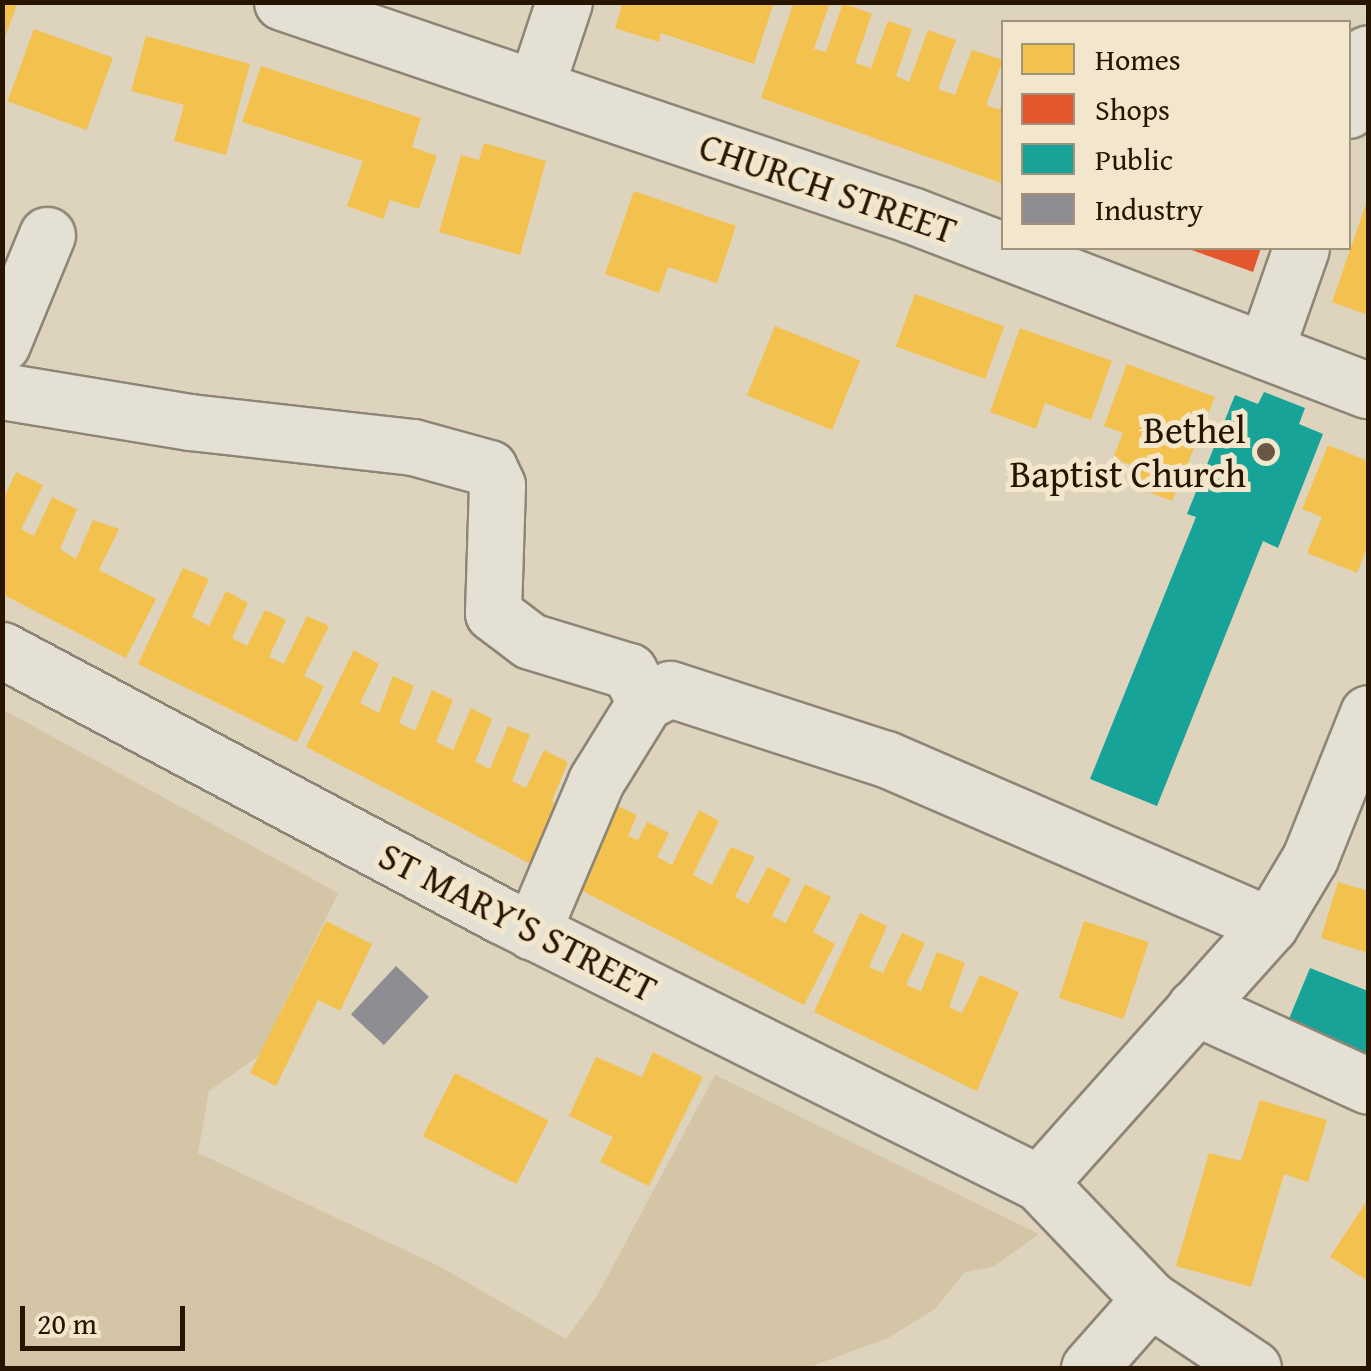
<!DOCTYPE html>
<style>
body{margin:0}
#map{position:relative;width:1371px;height:1371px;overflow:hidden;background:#ded4be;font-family:"Gentium Book Plus",serif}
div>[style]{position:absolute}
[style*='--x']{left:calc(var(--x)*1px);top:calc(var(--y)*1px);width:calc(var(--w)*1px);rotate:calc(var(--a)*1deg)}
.green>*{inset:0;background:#d3c5a6}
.homes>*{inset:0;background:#f2c14e;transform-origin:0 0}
.shops>*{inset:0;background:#e4572e}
.public>*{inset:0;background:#17a398}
.industry>*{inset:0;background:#8d8d92;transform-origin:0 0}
.roads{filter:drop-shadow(2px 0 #8d8576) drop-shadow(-2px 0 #8d8576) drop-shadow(0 2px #8d8576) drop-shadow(0 -2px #8d8576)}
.minor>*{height:55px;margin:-27.5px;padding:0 27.5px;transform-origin:27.5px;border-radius:27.5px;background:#e5e0d4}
.dots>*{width:28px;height:28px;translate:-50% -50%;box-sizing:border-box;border:5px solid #f2e7cc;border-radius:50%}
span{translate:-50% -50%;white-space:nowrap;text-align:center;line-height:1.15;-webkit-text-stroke:10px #f2e7cc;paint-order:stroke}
.street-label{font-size:38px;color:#271401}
.poi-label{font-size:38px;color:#271401}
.right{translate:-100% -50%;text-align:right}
.frame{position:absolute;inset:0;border:5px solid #271401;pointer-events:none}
.legend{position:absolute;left:1001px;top:20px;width:350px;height:230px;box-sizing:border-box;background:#f2e7cc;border:2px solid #a1937b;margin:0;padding:12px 18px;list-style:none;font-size:30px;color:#271401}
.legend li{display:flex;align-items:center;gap:20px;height:50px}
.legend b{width:50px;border:2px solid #a1937b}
.scale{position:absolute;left:20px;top:1306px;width:165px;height:45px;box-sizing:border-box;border:5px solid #271401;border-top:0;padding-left:12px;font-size:30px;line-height:35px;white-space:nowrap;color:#271401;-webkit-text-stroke:8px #f2e7cc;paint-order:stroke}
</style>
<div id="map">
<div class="green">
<i style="clip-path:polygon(2px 709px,338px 893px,259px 1056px,209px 1091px,198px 1153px,437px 1265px,566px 1339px,597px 1296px,715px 1075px,1039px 1234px,993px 1267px,965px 1272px,935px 1309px,888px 1338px,807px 1368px,3px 1368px)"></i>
</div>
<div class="homes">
<i style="clip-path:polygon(2px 2px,18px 2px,3px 42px,2px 42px)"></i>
<i style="clip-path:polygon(623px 2px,774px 2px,754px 64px,661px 33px,659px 42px,615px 28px)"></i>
<i style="clip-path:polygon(794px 2px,830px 2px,814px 49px,826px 52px,843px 3px,872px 14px,855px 63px,871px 68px,888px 21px,912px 29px,896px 76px,909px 82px,928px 30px,956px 40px,938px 89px,955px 95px,972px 50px,1003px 60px,986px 105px,999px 110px,1004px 98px,1004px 184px,761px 98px)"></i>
<i style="left:34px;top:29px;width:84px;height:77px;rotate:20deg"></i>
<i style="clip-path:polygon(146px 36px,250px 64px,226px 155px,174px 141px,184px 105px,131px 91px)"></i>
<i style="clip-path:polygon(261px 66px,421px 118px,412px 147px,437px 156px,419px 209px,390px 200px,383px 219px,347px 206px,363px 161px,242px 122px)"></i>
<i style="clip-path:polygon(484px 143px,546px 161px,520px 255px,439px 232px,461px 155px,479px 160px)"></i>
<i style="clip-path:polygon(634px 191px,736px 226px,717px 283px,668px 267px,659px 293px,605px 274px)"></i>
<i style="clip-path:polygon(1368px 198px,1368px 315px,1332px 302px)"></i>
<i style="left:915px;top:294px;width:95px;height:56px;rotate:20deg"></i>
<i style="left:775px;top:326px;width:92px;height:75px;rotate:22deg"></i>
<i style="clip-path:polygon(1020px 328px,1112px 361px,1091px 420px,1045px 403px,1036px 429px,990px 412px)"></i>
<i style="clip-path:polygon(1127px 364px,1215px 397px,1172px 501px,1131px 485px,1138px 468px,1113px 458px,1123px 433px,1104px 426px)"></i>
<i style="clip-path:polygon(1328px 445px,1368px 461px,1368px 545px,1357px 573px,1307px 553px,1322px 517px,1302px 509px)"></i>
<i style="clip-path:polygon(16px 472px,43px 485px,21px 529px,34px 536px,52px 497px,77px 509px,60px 549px,76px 559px,93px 520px,119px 529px,99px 570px,156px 599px,126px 658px,2px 594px,2px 501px)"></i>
<i style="clip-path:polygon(183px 568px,209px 579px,192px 617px,209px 626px,226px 591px,248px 603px,232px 638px,247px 646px,265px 610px,286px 620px,269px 657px,284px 664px,307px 616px,329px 626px,304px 676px,324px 686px,297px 742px,138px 664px)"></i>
<i style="clip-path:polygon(354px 650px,379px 664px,360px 703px,379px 713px,393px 676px,414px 686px,399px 723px,415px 731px,432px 690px,453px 700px,436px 742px,453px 750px,471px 708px,492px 719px,475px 762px,490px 769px,508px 726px,530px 735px,512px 781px,526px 788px,544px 750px,568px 762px,552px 801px,569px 809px,542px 870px,306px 747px)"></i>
<i style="clip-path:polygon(605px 800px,637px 815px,628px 836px,638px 840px,647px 822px,669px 833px,657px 857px,672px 865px,699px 810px,719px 821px,693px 875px,712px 885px,731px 847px,755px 857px,735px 897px,748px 904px,768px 867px,791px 879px,772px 916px,786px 923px,805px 884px,831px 897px,813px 932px,835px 944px,804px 1005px,565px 882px)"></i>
<i style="clip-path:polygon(1338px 882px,1368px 891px,1368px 953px,1321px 938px)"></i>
<i style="clip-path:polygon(860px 913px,887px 926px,869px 967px,883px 973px,902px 933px,925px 943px,906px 985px,921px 991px,937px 952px,965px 963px,949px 1007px,962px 1013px,980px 975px,1019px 992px,977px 1091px,814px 1012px)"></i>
<i style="clip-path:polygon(326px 921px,372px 944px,340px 1011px,318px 1000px,276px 1086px,250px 1073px)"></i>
<i style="left:1084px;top:921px;width:68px;height:81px;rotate:18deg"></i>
<i style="clip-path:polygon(653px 1052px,703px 1077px,649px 1186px,600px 1162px,613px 1137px,569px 1116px,596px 1057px,642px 1077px)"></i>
<i style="left:455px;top:1073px;width:105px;height:71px;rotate:27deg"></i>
<i style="clip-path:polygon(1260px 1100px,1327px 1120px,1308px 1182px,1284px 1174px,1251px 1287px,1176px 1266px,1209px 1153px,1241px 1161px)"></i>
<i style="clip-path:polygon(1368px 1199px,1368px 1281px,1330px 1257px)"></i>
</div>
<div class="shops">
<i style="clip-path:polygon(1186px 248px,1261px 248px,1253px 272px)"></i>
</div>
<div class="public">
<i style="clip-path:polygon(1264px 392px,1305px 408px,1299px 424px,1323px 434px,1278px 548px,1263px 541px,1157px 806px,1090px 779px,1196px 517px,1187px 514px,1235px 395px,1258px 404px)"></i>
<i style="clip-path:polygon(1310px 968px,1368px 991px,1368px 1059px,1286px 1026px)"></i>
</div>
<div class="industry">
<i style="left:396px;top:966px;width:45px;height:66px;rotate:43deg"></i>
</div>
<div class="roads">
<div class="minor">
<i style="--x:282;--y:2;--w:664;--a:18.71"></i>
<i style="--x:911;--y:215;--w:489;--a:21"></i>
<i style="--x:536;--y:86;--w:89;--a:-71.6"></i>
<i style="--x:1348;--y:110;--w:60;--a:-70.7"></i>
<i style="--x:2;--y:344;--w:118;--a:-67.6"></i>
<i style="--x:1265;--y:351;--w:109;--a:-70.7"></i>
<i style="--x:2;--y:391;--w:191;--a:9.4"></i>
<i style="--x:190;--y:422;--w:224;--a:6.4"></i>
<i style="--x:413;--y:447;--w:79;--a:15.4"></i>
<i style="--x:489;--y:468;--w:19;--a:65"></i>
<i style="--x:497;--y:485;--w:128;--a:91.8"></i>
<i style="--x:493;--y:613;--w:46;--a:37.1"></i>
<i style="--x:530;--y:641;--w:103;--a:16.9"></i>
<i style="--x:629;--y:671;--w:35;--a:63"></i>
<i style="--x:2;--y:650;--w:566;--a:28.01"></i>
<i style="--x:502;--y:916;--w:600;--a:26.44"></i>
<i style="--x:1039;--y:1183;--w:346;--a:-48.2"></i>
<i style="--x:1270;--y:925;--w:78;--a:-59.2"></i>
<i style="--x:1310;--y:858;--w:156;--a:-68.2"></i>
<i style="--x:532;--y:932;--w:164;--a:-67"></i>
<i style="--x:596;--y:781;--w:93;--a:-58.2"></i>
<i style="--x:645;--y:702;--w:28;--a:-27"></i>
<i style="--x:670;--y:689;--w:227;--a:18"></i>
<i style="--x:886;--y:759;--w:418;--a:23.4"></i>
<i style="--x:1195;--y:1007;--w:190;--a:24.5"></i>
<i style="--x:1039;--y:1183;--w:161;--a:46.3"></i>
<i style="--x:1150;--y:1299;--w:124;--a:33.8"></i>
<i style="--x:1089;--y:1368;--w:92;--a:-48.5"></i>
</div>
</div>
<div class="dots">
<i style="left:1266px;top:452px;background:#675743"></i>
</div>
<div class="street-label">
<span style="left:828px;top:188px;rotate:19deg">CHURCH STREET</span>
<span style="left:518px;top:922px;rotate:27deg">ST MARY'S STREET</span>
</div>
<div class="poi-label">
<span class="right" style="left:1246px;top:452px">Bethel<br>Baptist Church</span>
</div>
<div class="frame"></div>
<ul class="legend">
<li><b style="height:28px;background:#f2c14e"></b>Homes</li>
<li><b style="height:28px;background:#e4572e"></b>Shops</li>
<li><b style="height:28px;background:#17a398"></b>Public</li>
<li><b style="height:28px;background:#8d8d92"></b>Industry</li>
</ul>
<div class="scale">20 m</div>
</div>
